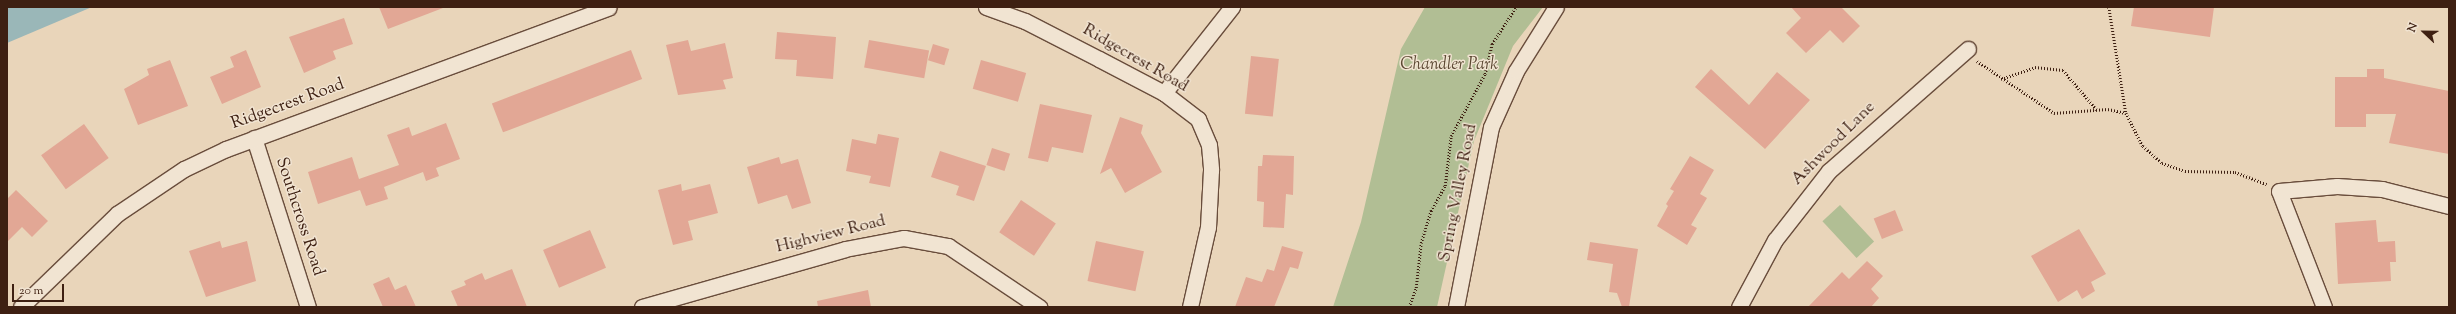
<!DOCTYPE html>
<style>
body{margin:0}
#map{position:relative;width:2456px;height:314px;overflow:hidden;background:#e9d5ba;font-family:"Sorts Mill Goudy",serif}
div>[style]{position:absolute}
[style*='--x']{left:calc(var(--x)*1px);top:calc(var(--y)*1px);width:calc(var(--w)*1px);rotate:calc(var(--a)*1deg)}
.green>*{inset:0;background:#b1be94;transform-origin:0 0}
.water>*{inset:0;background:#9ab7b8}
.building>*{inset:0;background:#e2a795;transform-origin:0 0}
.path>*{height:2.5px;margin-top:-1.25px;transform-origin:0;background:repeating-linear-gradient(90deg,#3e2012 0 1px,transparent 0 3px)}
.roads{filter:drop-shadow(1px 0 #694d3c) drop-shadow(-1px 0 #694d3c) drop-shadow(0 1px #694d3c) drop-shadow(0 -1px #694d3c)}
.minor>*{height:15px;margin:-7.5px;padding:0 7.5px;transform-origin:7.5px;border-radius:7.5px;background:#f1e4d2}
span{translate:-50% -50%;white-space:nowrap;text-align:center;line-height:1.15;-webkit-text-stroke:3px #f1e4d2;paint-order:stroke}
.street-label{font-size:17px;color:#3e2012}
.park-label{font-size:17px;color:#5b4832;font-style:italic}
.frame{position:absolute;inset:0;border:8px solid #3e2012;pointer-events:none}
.north{position:absolute;left:2404px;top:12px;width:40px;height:40px;-webkit-text-stroke:3px #f1e4d2;paint-order:stroke;rotate:292deg;font-size:11px;font-weight:700;line-height:16px;text-align:center;color:#3e2012}
.north::after{content:'';display:block;margin:auto;width:14px;height:18px;background:#3e2012;clip-path:polygon(50% 0,100% 100%,50% 72%,0 100%)}
.scale{position:absolute;left:12px;top:284px;width:52px;height:18px;box-sizing:border-box;border:2px solid #3e2012;border-top:0;padding-left:5px;font-size:12px;line-height:14px;white-space:nowrap;color:#3e2012;-webkit-text-stroke:3px #f1e4d2;paint-order:stroke}
</style>
<div id="map">
<div class="green">
<i style="clip-path:polygon(1425px 7px,1543px 7px,1513px 46px,1474px 141px,1437px 307px,1333px 307px,1361px 222px,1401px 49px)"></i>
<i style="left:1840px;top:205px;width:50px;height:24px;rotate:47deg"></i>
</div>
<div class="water">
<i style="clip-path:polygon(7px 7px,92px 7px,7px 43px)"></i>
</div>
<div class="building">
<i style="clip-path:polygon(379px 7px,443px 7px,443px 8px,388px 29px)"></i>
<i style="clip-path:polygon(1791px 7px,1841px 7px,1860px 26px,1843px 43px,1830px 30px,1806px 53px,1786px 33px,1801px 18px)"></i>
<i style="clip-path:polygon(2134px 7px,2214px 7px,2210px 37px,2131px 26px)"></i>
<i style="clip-path:polygon(344px 18px,353px 44px,333px 51px,336px 59px,304px 73px,289px 37px)"></i>
<i style="clip-path:polygon(777px 32px,836px 37px,833px 79px,796px 76px,797px 60px,775px 59px)"></i>
<i style="clip-path:polygon(688px 40px,691px 51px,725px 43px,733px 78px,723px 80px,726px 89px,678px 95px,666px 45px)"></i>
<i style="left:869px;top:40px;width:61px;height:28px;rotate:10deg"></i>
<i style="left:933px;top:44px;width:17px;height:17px;rotate:17deg"></i>
<i style="clip-path:polygon(246px 50px,261px 87px,222px 104px,210px 77px,234px 67px,230px 57px)"></i>
<i style="left:631px;top:50px;width:31px;height:149px;rotate:69deg"></i>
<i style="left:1251px;top:56px;width:28px;height:58px;rotate:6deg"></i>
<i style="clip-path:polygon(170px 60px,188px 106px,138px 125px,124px 89px,149px 75px,147px 69px)"></i>
<i style="left:981px;top:60px;width:47px;height:30px;rotate:16deg"></i>
<i style="clip-path:polygon(1711px 69px,1749px 105px,1777px 72px,1810px 100px,1765px 149px,1695px 87px)"></i>
<i style="clip-path:polygon(2367px 69px,2384px 69px,2384px 78px,2449px 91px,2449px 154px,2389px 143px,2396px 114px,2366px 114px,2366px 127px,2335px 127px,2335px 77px,2367px 77px)"></i>
<i style="clip-path:polygon(1040px 104px,1092px 115px,1083px 153px,1052px 147px,1048px 162px,1028px 158px)"></i>
<i style="clip-path:polygon(1120px 117px,1143px 125px,1141px 133px,1162px 172px,1125px 193px,1111px 168px,1100px 174px)"></i>
<i style="clip-path:polygon(446px 123px,460px 159px,436px 168px,439px 176px,426px 181px,423px 172px,384px 187px,388px 199px,366px 206px,360px 190px,318px 204px,308px 172px,352px 157px,359px 179px,399px 165px,387px 135px,409px 127px,412px 136px)"></i>
<i style="left:84px;top:124px;width:42px;height:53px;rotate:54deg"></i>
<i style="clip-path:polygon(878px 134px,899px 138px,890px 187px,869px 183px,871px 176px,846px 171px,852px 139px,876px 144px)"></i>
<i style="left:992px;top:148px;width:19px;height:18px;rotate:18deg"></i>
<i style="clip-path:polygon(940px 151px,986px 166px,974px 201px,956px 195px,959px 186px,931px 177px)"></i>
<i style="clip-path:polygon(1263px 155px,1294px 156px,1293px 195px,1286px 194px,1284px 228px,1263px 227px,1264px 202px,1257px 201px,1258px 166px,1262px 166px)"></i>
<i style="clip-path:polygon(1690px 156px,1714px 170px,1700px 194px,1707px 198px,1691px 225px,1697px 228px,1687px 245px,1657px 226px,1668px 206px,1666px 204px,1674px 191px,1670px 189px)"></i>
<i style="clip-path:polygon(779px 157px,781px 164px,798px 159px,811px 203px,792px 209px,787px 195px,758px 204px,747px 167px)"></i>
<i style="clip-path:polygon(681px 184px,682px 191px,710px 184px,718px 213px,688px 221px,693px 240px,673px 245px,658px 190px)"></i>
<i style="clip-path:polygon(16px 190px,48px 221px,32px 237px,22px 227px,7px 242px,7px 199px)"></i>
<i style="left:1021px;top:200px;width:42px;height:39px;rotate:34deg"></i>
<i style="left:1895px;top:210px;width:22px;height:23px;rotate:68deg"></i>
<i style="clip-path:polygon(2376px 220px,2378px 242px,2395px 241px,2396px 262px,2390px 262px,2391px 281px,2338px 284px,2335px 223px)"></i>
<i style="clip-path:polygon(2079px 229px,2106px 274px,2091px 282px,2095px 291px,2082px 299px,2077px 290px,2058px 302px,2031px 256px)"></i>
<i style="left:590px;top:230px;width:41px;height:51px;rotate:67deg"></i>
<i style="clip-path:polygon(220px 241px,222px 248px,247px 241px,256px 281px,206px 297px,189px 251px)"></i>
<i style="left:1096px;top:241px;width:49px;height:41px;rotate:12deg"></i>
<i style="clip-path:polygon(1590px 242px,1638px 249px,1629px 307px,1622px 307px,1617px 293px,1609px 292px,1613px 264px,1587px 260px)"></i>
<i style="clip-path:polygon(1282px 246px,1303px 252px,1298px 269px,1290px 267px,1274px 307px,1235px 307px,1246px 277px,1262px 282px,1267px 269px,1274px 271px)"></i>
<i style="clip-path:polygon(1867px 261px,1883px 276px,1871px 289px,1879px 298px,1871px 307px,1808px 307px,1842px 272px,1849px 279px)"></i>
<i style="clip-path:polygon(512px 269px,527px 307px,458px 307px,451px 291px,466px 285px,464px 281px,482px 273px,485px 280px)"></i>
<i style="clip-path:polygon(389px 277px,395px 290px,406px 285px,416px 307px,383px 307px,373px 284px)"></i>
<i style="clip-path:polygon(868px 290px,871px 307px,818px 307px,817px 301px)"></i>
</div>
<div class="path">
<i style="--x:2109;--y:7;--w:107;--a:80.9"></i>
<i style="--x:2126;--y:113;--w:37;--a:63"></i>
<i style="--x:2143;--y:146;--w:25;--a:42"></i>
<i style="--x:2162;--y:163;--w:24;--a:19"></i>
<i style="--x:2185;--y:171;--w:50;--a:1.1"></i>
<i style="--x:2235;--y:172;--w:34;--a:21"></i>
<i style="--x:1977;--y:61;--w:93;--a:34"></i>
<i style="--x:2054;--y:113;--w:54;--a:-4.2"></i>
<i style="--x:2108;--y:109;--w:18;--a:13"></i>
<i style="--x:2001;--y:79;--w:36;--a:-19"></i>
<i style="--x:2035;--y:67;--w:28;--a:6"></i>
<i style="--x:2063;--y:70;--w:52;--a:49.6"></i>
<i style="--x:1409;--y:307;--w:20;--a:-70"></i>
<i style="--x:1416;--y:288;--w:45;--a:-83.7"></i>
<i style="--x:1421;--y:243;--w:34;--a:-73"></i>
<i style="--x:1431;--y:211;--w:29;--a:-61"></i>
<i style="--x:1445;--y:186;--w:50;--a:-83.2"></i>
<i style="--x:1451;--y:136;--w:71;--a:-61.3"></i>
<i style="--x:1485;--y:74;--w:31;--a:-77"></i>
<i style="--x:1492;--y:44;--w:44;--a:-57"></i>
</div>
<div class="roads">
<div class="minor">
<i style="--x:986;--y:7;--w:41;--a:19.7"></i>
<i style="--x:1025;--y:21;--w:83;--a:27.2"></i>
<i style="--x:1099;--y:59;--w:73;--a:27.6"></i>
<i style="--x:1164;--y:93;--w:43;--a:37.4"></i>
<i style="--x:1198;--y:119;--w:28;--a:67"></i>
<i style="--x:1209;--y:145;--w:25;--a:85"></i>
<i style="--x:1211;--y:170;--w:57;--a:93"></i>
<i style="--x:1208;--y:227;--w:82;--a:102.7"></i>
<i style="--x:1164;--y:93;--w:110;--a:-51.7"></i>
<i style="--x:254;--y:138;--w:177;--a:72.3"></i>
<i style="--x:21;--y:307;--w:134;--a:-44.1"></i>
<i style="--x:117;--y:214;--w:81;--a:-33.9"></i>
<i style="--x:184;--y:169;--w:47;--a:-25.5"></i>
<i style="--x:226;--y:149;--w:408;--a:-20.3"></i>
<i style="--x:642;--y:307;--w:211;--a:-15.9"></i>
<i style="--x:845;--y:249;--w:60;--a:-10.6"></i>
<i style="--x:904;--y:238;--w:45;--a:10.3"></i>
<i style="--x:948;--y:246;--w:110;--a:33.8"></i>
<i style="--x:1456;--y:307;--w:183;--a:-79"></i>
<i style="--x:1491;--y:127;--w:61;--a:-65.9"></i>
<i style="--x:1516;--y:71;--w:75;--a:-58"></i>
<i style="--x:1739;--y:307;--w:76;--a:-61.8"></i>
<i style="--x:1775;--y:240;--w:88;--a:-52"></i>
<i style="--x:1829;--y:171;--w:185;--a:-41.3"></i>
<i style="--x:2324;--y:307;--w:124;--a:-111.2"></i>
<i style="--x:2279;--y:191;--w:58;--a:-4.9"></i>
<i style="--x:2337;--y:186;--w:45;--a:3.8"></i>
<i style="--x:2382;--y:189;--w:69;--a:14.2"></i>
</div>
</div>
<div class="street-label">
<span style="left:1135px;top:59px;rotate:30deg">Ridgecrest Road</span>
<span style="left:288px;top:105px;rotate:-20deg">Ridgecrest Road</span>
<span style="left:1834px;top:144px;rotate:-45deg">Ashwood Lane</span>
<span style="left:1459px;top:193px;rotate:-79deg">Spring Valley Road</span>
<span style="left:299px;top:217px;rotate:72deg">Southcross Road</span>
<span style="left:831px;top:235px;rotate:-14deg">Highview Road</span>
</div>
<div class="park-label">
<span style="left:1449px;top:66px">Chandler Park</span>
</div>
<div class="frame"></div>
<div class="north">N</div>
<div class="scale">20 m</div>
</div>
